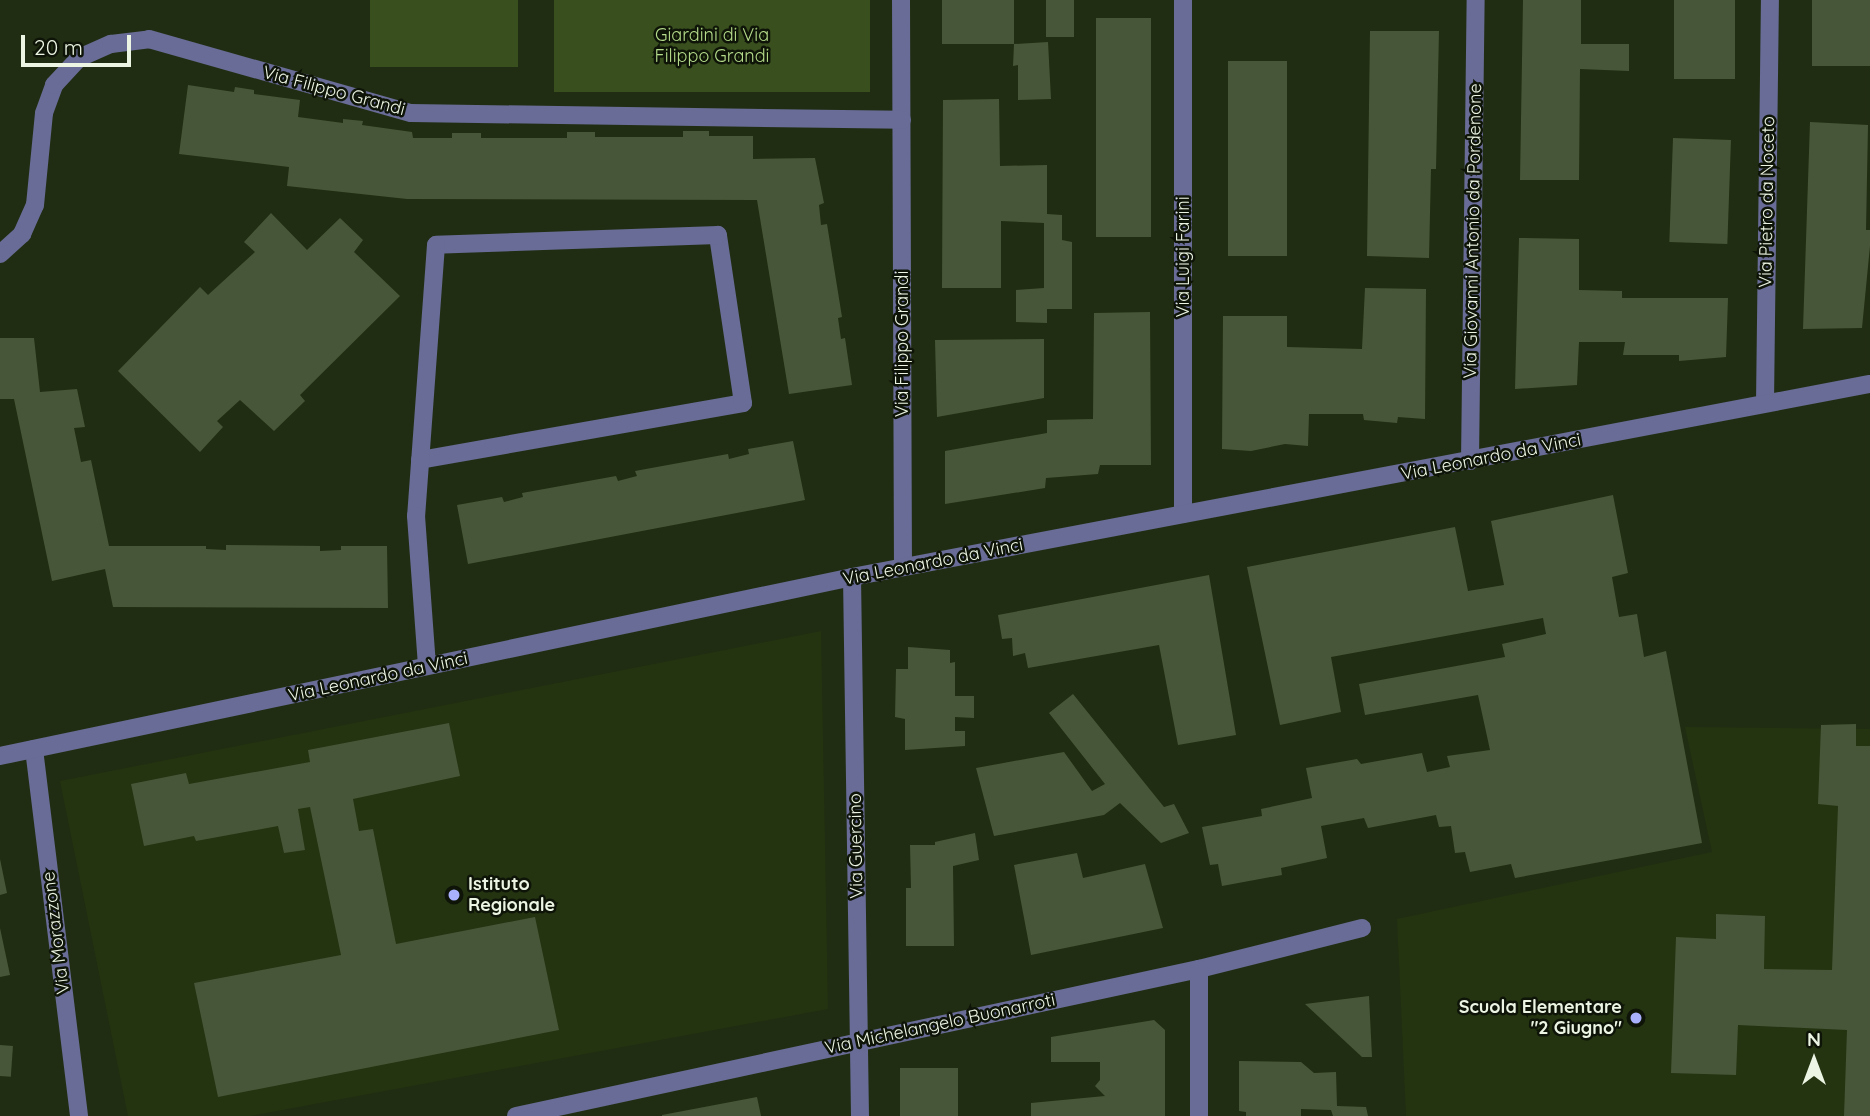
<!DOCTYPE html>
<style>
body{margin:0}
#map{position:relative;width:1870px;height:1116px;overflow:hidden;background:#212d12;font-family:Quicksand,sans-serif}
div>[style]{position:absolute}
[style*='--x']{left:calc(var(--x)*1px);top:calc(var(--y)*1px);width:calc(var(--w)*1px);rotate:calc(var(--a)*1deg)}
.built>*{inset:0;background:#243411}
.green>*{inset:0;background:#394f1e;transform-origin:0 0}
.building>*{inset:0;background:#475638;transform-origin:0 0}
.minor>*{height:18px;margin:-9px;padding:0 9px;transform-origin:9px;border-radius:9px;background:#686c96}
.dots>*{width:19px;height:19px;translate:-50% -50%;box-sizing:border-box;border:4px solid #0e1408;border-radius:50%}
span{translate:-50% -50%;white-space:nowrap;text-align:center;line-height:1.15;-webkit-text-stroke:5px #0e1408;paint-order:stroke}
.park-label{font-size:18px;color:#b5dc8a}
.street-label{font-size:18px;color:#ecf5e3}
.poi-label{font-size:18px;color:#ecf5e3;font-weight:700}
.left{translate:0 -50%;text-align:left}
.right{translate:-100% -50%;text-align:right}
.north{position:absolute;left:1779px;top:1025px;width:70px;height:70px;-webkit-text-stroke:5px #0e1408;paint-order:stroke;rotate:0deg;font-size:19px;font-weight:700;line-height:28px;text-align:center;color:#ecf5e3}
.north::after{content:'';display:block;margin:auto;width:24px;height:32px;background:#ecf5e3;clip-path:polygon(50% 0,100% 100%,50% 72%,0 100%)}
.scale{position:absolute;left:21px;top:35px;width:110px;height:32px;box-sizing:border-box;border:4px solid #ecf5e3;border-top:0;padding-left:9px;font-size:21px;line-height:24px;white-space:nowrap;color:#ecf5e3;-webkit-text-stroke:5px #0e1408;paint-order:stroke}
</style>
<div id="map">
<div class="built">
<i style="clip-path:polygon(821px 631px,828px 1009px,250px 1116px,128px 1116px,60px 781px)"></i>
<i style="clip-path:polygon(1685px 727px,1870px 729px,1870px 1116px,1406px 1116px,1397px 919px,1712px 852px)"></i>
</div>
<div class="green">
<i style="left:370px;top:0;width:148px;height:67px"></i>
<i style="left:554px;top:0;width:316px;height:92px"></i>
</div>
<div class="building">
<i style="clip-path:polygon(942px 0,1014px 0,1014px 44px,1048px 42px,1051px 99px,1018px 100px,1018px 65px,1013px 66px,1014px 44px,942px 44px)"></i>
<i style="left:1046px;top:0;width:28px;height:37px"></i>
<i style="clip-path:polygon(1523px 0,1581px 0,1581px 44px,1629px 44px,1629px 71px,1580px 69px,1579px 180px,1520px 180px)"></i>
<i style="left:1674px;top:0;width:61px;height:79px"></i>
<i style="left:1812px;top:0;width:58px;height:66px"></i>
<i style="left:1096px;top:18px;width:55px;height:219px"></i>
<i style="clip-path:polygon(1370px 31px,1439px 31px,1436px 169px,1431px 169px,1429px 258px,1367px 256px)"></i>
<i style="left:1228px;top:61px;width:59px;height:195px"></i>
<i style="clip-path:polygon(188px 85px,234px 92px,235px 87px,254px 90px,254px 94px,300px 100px,298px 117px,343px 123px,343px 119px,363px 121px,362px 125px,412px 132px,413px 138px,452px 138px,452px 133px,481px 133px,481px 138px,567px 138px,567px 132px,595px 132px,595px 137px,683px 137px,683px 131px,709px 131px,709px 136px,753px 136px,753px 159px,815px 158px,824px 203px,819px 205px,821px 225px,827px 224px,842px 317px,838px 318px,841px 339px,845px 338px,852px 385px,789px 394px,757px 200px,407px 199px,287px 186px,289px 167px,179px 154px)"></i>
<i style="clip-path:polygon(999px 99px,1000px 166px,1047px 165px,1047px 214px,1062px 215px,1062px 240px,1072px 242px,1072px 309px,1047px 309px,1047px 323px,1016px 322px,1016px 290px,1044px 288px,1044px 223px,1001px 221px,1001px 288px,942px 288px,943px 100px)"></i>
<i style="clip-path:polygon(1810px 122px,1868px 125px,1866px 230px,1870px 230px,1870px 246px,1862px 328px,1803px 329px)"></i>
<i style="left:1673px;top:138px;width:58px;height:104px;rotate:2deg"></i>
<i style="clip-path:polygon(271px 213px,307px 250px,340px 218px,363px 240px,354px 252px,400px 296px,300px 395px,305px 401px,274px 431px,240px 400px,217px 421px,223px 427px,200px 452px,118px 371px,200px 287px,208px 295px,255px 252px,244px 242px)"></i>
<i style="clip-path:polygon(1519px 238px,1579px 239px,1579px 290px,1622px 291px,1622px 298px,1728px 298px,1726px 357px,1679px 361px,1679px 355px,1623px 355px,1625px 342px,1579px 342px,1577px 385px,1515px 389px)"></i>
<i style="clip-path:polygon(1365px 288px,1426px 289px,1425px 419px,1398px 417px,1397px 423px,1364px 420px,1363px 414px,1309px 414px,1308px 446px,1285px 444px,1251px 451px,1222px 449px,1223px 316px,1287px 316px,1287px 347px,1362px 349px)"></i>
<i style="clip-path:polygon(1150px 312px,1151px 465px,1100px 465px,1098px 474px,1046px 478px,1045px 488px,945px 504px,945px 451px,1047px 433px,1047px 420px,1093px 419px,1094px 313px)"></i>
<i style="clip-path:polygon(0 338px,34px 338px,40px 392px,77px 389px,85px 427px,74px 428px,81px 462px,91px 460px,109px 546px,206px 546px,206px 549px,226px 550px,226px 545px,320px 546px,320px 551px,341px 550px,341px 546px,387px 546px,388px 608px,113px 607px,105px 569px,52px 581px,14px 399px,0 399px)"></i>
<i style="clip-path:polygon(1044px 339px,1044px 398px,937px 417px,935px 340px)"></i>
<i style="clip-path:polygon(793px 441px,805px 500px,468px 564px,457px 505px,502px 497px,504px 502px,523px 497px,522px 493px,616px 476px,618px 481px,637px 476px,635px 471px,728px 454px,729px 459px,749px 454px,748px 449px)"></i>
<i style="clip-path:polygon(1613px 495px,1628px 573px,1612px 577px,1619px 617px,1637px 614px,1644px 657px,1666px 651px,1702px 843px,1515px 878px,1511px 864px,1470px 872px,1465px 852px,1455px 853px,1451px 826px,1439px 827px,1436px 815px,1368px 828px,1364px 818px,1321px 826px,1327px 858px,1281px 868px,1282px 875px,1222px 886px,1218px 864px,1210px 865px,1202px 827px,1262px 816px,1261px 809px,1312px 798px,1306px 768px,1357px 759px,1361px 764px,1422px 753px,1427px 772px,1450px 767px,1447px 756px,1490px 750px,1478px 695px,1365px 715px,1359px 684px,1505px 657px,1502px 644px,1546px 634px,1543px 618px,1331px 657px,1341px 712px,1280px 725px,1247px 567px,1455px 527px,1468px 591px,1504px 585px,1491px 521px)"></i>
<i style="clip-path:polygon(1209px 575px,1236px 735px,1178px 745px,1159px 645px,1028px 668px,1025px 653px,1013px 656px,1012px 638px,1002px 639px,998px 615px)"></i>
<i style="clip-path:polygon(908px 647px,950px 650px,950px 663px,955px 662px,955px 696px,974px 696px,974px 718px,955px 717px,955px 731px,965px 731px,965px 746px,905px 750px,905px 719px,895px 717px,896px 669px,908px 669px)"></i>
<i style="clip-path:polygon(1073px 694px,1164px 807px,1174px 804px,1189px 833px,1161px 843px,1120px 803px,1104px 815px,994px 836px,976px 768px,1064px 752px,1092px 791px,1105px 784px,1049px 713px)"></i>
<i style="clip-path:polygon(449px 723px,460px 776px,353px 799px,359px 831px,373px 829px,396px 944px,535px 917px,559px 1030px,218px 1097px,194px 983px,341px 955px,310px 807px,298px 809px,305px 850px,284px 853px,278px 826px,196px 841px,194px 836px,144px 846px,131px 784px,186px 773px,189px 784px,310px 762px,308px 750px)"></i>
<i style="clip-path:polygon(1856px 724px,1856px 746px,1870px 746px,1870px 1116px,1844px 1116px,1847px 1030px,1738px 1025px,1736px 1075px,1671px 1073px,1676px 937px,1716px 939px,1716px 914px,1765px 916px,1764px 969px,1832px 970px,1838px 806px,1818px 804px,1821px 725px)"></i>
<i style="clip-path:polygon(975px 833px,979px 860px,953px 866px,954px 946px,906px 946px,906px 888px,911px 888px,910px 845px,935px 845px,935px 842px)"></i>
<i style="clip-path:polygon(1077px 853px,1083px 878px,1145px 864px,1163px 928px,1031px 955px,1014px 865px)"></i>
<i style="clip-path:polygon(0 859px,7px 893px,0 895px)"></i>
<i style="clip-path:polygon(0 928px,10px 975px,0 977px)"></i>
<i style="clip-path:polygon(1369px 996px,1372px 1057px,1362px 1057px,1305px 1004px)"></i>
<i style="clip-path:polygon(1154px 1020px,1165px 1030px,1165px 1116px,1031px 1116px,1031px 1103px,1105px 1096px,1095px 1086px,1100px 1080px,1100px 1062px,1051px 1062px,1051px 1037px)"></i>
<i style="left:0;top:1045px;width:13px;height:31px;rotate:4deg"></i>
<i style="clip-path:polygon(1239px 1061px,1301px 1062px,1314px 1073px,1336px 1072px,1337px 1106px,1366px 1107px,1368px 1116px,1333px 1116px,1331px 1110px,1301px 1109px,1301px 1116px,1246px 1116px,1246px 1112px,1239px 1111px)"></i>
<i style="left:900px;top:1068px;width:58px;height:48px"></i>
<i style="clip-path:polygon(757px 1097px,761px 1116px,662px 1116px,662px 1115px)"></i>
</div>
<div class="minor">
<i style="--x:901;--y:0;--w:567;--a:89.8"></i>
<i style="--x:1183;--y:0;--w:514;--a:90"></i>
<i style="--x:0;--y:254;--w:30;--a:-42"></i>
<i style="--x:22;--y:234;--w:32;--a:-66"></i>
<i style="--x:35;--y:205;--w:92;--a:-84.4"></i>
<i style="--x:44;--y:113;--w:30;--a:-70"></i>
<i style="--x:54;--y:85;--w:37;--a:-47"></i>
<i style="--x:79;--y:58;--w:35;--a:-24"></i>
<i style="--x:111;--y:44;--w:38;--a:-7"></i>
<i style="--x:149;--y:39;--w:272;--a:15.8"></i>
<i style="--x:411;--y:113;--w:491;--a:0.8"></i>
<i style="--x:1765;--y:403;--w:403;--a:-89.3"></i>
<i style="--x:420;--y:460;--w:328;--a:-10"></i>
<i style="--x:743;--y:403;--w:170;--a:-98.5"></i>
<i style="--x:718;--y:235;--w:282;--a:178"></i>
<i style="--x:436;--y:245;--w:272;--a:94.2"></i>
<i style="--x:416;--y:516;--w:150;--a:85.8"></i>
<i style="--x:1470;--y:461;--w:461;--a:-89.3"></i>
<i style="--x:852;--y:577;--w:539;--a:89.15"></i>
<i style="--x:34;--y:749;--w:370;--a:83"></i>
<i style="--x:0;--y:756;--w:871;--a:-11.86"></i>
<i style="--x:852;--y:577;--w:1036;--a:-10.74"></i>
<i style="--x:516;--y:1116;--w:699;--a:-12.15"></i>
<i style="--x:1199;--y:969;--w:168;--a:-14.1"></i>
<i style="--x:1199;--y:1116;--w:147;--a:-90"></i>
</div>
<div class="dots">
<i style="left:454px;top:895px;background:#a9b0fc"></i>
<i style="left:1636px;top:1018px;background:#a9b0fc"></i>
</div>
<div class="park-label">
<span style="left:712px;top:46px">Giardini di Via<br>Filippo Grandi</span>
</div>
<div class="street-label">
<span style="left:334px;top:91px;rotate:15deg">Via Filippo Grandi</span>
<span style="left:1767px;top:202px;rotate:-89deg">Via Pietro da Noceto</span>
<span style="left:1473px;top:231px;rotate:-89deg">Via Giovanni Antonio da Pordenone</span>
<span style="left:1183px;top:257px;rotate:-90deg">Via Luigi Farini</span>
<span style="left:902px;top:344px;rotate:-90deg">Via Filippo Grandi</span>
<span style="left:1491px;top:457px;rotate:-11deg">Via Leonardo da Vinci</span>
<span style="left:933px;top:562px;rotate:-11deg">Via Leonardo da Vinci</span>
<span style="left:378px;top:677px;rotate:-12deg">Via Leonardo da Vinci</span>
<span style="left:856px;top:846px;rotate:-91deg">Via Guercino</span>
<span style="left:56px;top:933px;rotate:-97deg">Via Morazzone</span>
<span style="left:940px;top:1024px;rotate:-12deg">Via Michelangelo Buonarroti</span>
</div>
<div class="poi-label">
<span class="left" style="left:468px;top:895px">Istituto<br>Regionale</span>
<span class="right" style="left:1622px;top:1018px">Scuola Elementare<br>"2 Giugno"</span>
</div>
<div class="north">N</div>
<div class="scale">20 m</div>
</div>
